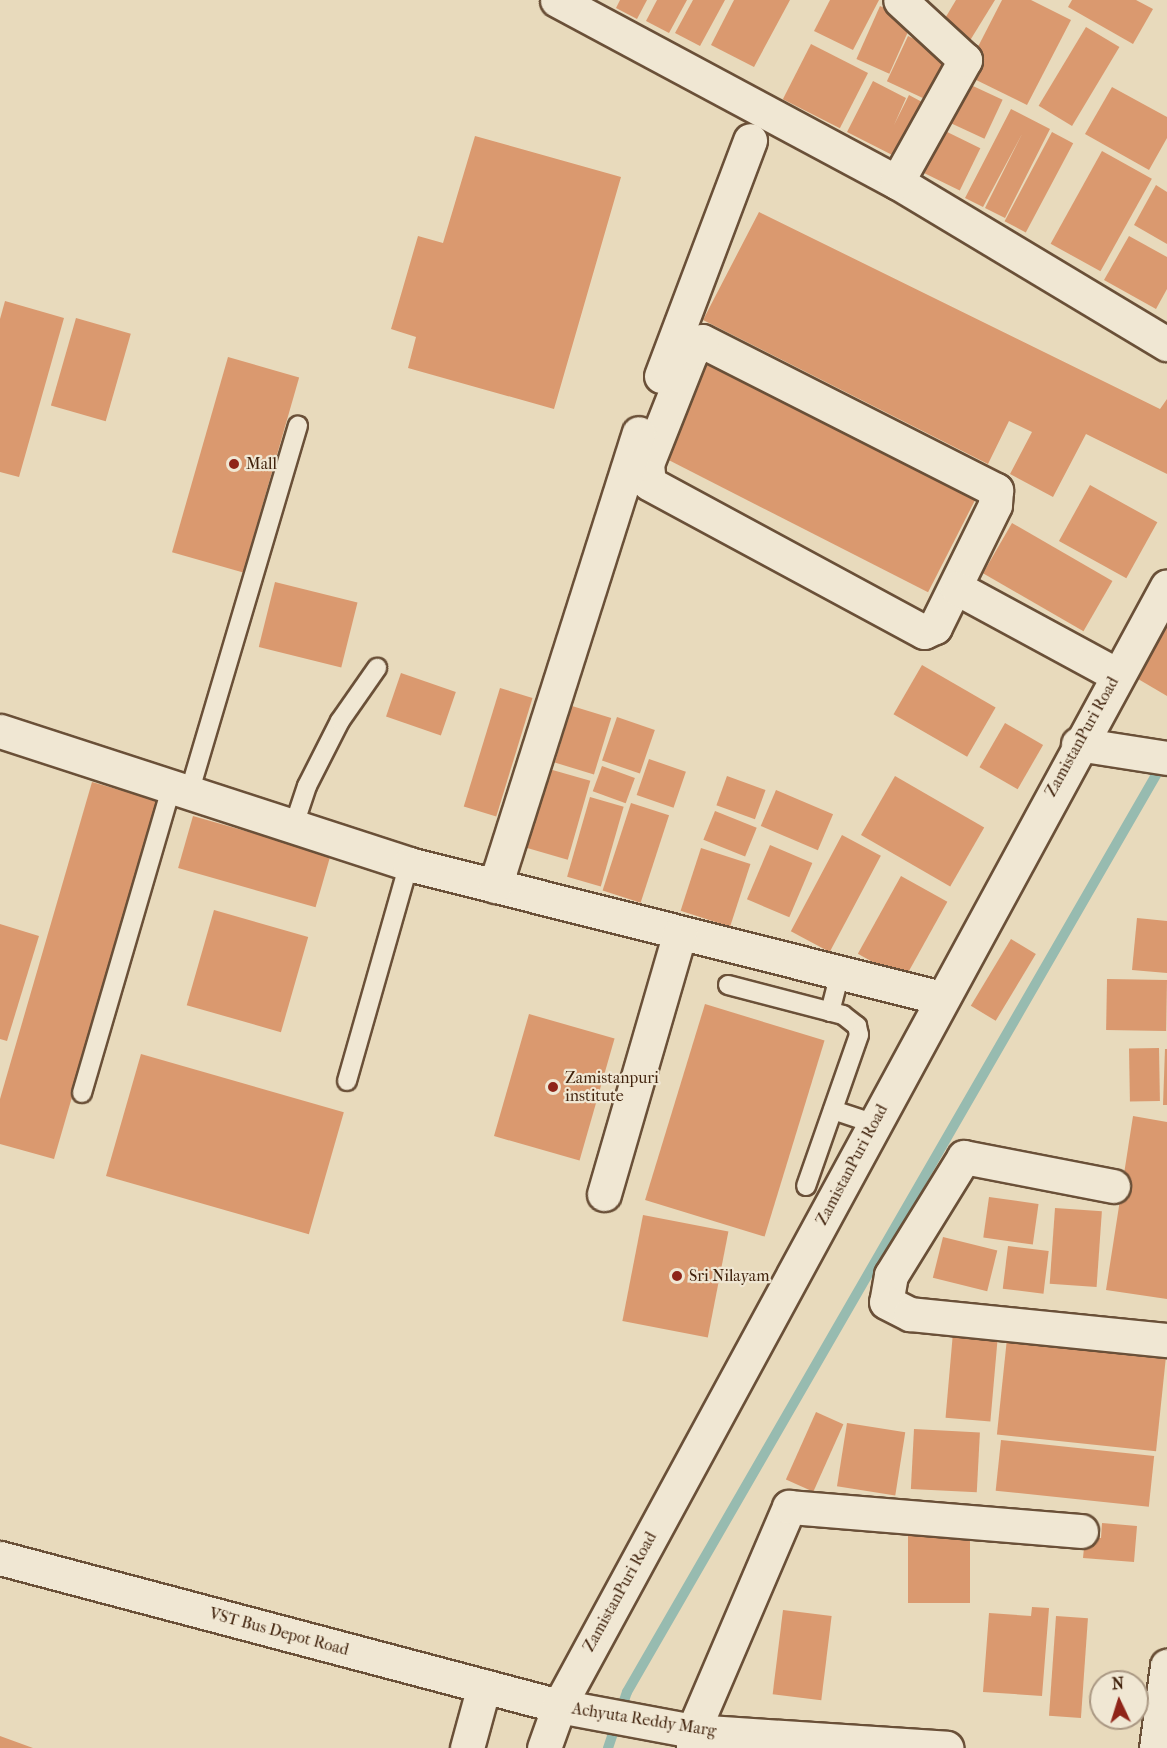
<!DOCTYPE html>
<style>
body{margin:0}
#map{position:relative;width:1167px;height:1748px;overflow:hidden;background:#e8dabc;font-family:"IM FELL French Canon",serif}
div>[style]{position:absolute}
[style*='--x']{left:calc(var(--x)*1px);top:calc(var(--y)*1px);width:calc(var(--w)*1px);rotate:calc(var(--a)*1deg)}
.stream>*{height:10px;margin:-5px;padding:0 5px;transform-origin:5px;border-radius:5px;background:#97bbb0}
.building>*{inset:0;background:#da996f;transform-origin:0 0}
.roads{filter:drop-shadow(2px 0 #6a5038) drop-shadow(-2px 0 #6a5038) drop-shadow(0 2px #6a5038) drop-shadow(0 -2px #6a5038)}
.service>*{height:18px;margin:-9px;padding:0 9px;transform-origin:9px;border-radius:9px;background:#f0e7d3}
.minor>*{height:33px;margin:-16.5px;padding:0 16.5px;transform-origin:16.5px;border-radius:16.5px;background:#f0e7d3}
.tertiary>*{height:33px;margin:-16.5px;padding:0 16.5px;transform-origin:16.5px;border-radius:16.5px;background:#f0e7d3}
.dots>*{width:16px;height:16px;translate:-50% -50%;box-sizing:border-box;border:3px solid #f0e7d3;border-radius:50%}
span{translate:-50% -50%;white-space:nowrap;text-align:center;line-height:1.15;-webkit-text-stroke:4.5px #f0e7d3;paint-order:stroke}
.poi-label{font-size:16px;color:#40220c}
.left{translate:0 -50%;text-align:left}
.street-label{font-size:16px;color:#40220c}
.north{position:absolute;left:1089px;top:1670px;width:60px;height:60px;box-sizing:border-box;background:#f0e7d3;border:2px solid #aa9883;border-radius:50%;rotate:356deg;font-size:16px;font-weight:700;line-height:24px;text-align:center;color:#40220c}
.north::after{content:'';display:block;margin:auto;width:21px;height:27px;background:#8f2418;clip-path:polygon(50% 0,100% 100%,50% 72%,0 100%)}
</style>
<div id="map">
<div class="stream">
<i style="--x:608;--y:1748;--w:59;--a:-71.3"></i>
<i style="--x:627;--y:1692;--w:1075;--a:-60.02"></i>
</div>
<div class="building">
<i style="clip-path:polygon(620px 0,647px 0,637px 19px,616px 8px)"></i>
<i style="clip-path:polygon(657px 0,687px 0,669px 33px,646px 21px)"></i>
<i style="clip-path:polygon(693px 0,725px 0,700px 46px,675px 33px)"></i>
<i style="clip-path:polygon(734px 0,790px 0,754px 67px,711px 45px)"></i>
<i style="clip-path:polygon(830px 0,879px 0,853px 50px,814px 31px)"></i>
<i style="clip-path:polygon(956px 0,995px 0,966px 47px,938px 30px)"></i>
<i style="clip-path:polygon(1002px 0,1031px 0,1071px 20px,1027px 105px,964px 74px)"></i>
<i style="clip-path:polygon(1072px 0,1136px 0,1153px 9px,1133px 44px,1068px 7px)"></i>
<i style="left:880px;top:6px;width:36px;height:58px;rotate:24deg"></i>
<i style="left:1086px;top:27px;width:39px;height:92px;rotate:31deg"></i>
<i style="left:908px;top:36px;width:55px;height:50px;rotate:25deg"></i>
<i style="left:811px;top:44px;width:64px;height:62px;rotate:27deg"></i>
<i style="left:960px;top:80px;width:47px;height:43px;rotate:25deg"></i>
<i style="clip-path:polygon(873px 81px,906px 98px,894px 125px,909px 95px,935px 109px,908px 163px,847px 132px)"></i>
<i style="clip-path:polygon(1112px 87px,1167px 117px,1167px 138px,1149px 170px,1085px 134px)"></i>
<i style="clip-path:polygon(1011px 109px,1050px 129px,1005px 218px,985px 208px,1022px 134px,983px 207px,965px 198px)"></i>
<i style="left:939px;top:128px;width:46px;height:47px;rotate:26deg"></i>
<i style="left:1052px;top:132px;width:24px;height:101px;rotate:28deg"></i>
<i style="clip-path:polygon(475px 136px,621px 177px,554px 409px,408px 368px,416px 337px,391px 329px,418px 236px,443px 243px)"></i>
<i style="left:1102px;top:151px;width:57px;height:106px;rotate:29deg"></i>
<i style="clip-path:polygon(1156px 185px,1167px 192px,1167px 244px,1134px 225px)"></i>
<i style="clip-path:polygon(759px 212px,1160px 409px,1167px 399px,1167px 474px,1086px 434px,1053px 497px,1010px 474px,1032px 432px,1009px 421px,988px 464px,703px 320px)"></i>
<i style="clip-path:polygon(1129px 236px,1167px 257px,1167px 289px,1156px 309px,1104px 280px)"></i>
<i style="clip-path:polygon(5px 301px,64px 318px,19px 477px,0 472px,0 319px)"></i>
<i style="left:76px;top:318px;width:57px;height:91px;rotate:16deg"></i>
<i style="left:228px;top:357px;width:74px;height:203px;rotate:16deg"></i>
<i style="left:704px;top:358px;width:306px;height:107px;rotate:27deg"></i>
<i style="left:1090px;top:485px;width:77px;height:64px;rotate:29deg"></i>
<i style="left:1012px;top:523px;width:116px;height:58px;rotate:30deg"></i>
<i style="left:275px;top:582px;width:85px;height:67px;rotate:14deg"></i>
<i style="clip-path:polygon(1167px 619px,1167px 696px,1133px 676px)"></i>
<i style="left:922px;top:665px;width:85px;height:57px;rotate:30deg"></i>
<i style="left:401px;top:673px;width:58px;height:46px;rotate:19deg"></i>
<i style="left:500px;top:688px;width:34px;height:124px;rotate:17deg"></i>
<i style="left:572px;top:706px;width:41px;height:59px;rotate:17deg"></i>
<i style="left:617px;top:717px;width:40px;height:46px;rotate:19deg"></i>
<i style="left:1005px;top:723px;width:44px;height:51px;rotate:30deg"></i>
<i style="left:649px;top:759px;width:39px;height:38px;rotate:19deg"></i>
<i style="left:602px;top:766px;width:35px;height:27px;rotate:20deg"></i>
<i style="left:549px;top:769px;width:43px;height:82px;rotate:16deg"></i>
<i style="left:727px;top:776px;width:41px;height:31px;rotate:20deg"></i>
<i style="left:895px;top:776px;width:103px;height:68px;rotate:30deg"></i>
<i style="clip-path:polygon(92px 782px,158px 801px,54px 1159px,0 1144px,0 1099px)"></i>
<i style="left:776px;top:790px;width:62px;height:39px;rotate:23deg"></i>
<i style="left:590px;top:797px;width:35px;height:83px;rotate:16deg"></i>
<i style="left:631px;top:803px;width:40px;height:92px;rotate:18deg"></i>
<i style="left:715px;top:811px;width:45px;height:31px;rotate:22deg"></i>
<i style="left:193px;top:816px;width:143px;height:54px;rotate:16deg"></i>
<i style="left:842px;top:835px;width:44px;height:109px;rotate:28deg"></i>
<i style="left:770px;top:845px;width:46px;height:59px;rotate:23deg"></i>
<i style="left:701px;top:848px;width:52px;height:66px;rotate:18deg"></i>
<i style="left:901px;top:876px;width:53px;height:89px;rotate:29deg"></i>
<i style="left:214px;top:910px;width:98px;height:99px;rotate:16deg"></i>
<i style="clip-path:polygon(1137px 918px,1167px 921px,1167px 973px,1132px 970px)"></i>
<i style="clip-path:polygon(0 924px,39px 936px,7px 1041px,0 1039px)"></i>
<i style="left:1011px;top:939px;width:29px;height:78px;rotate:31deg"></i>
<i style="left:1107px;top:979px;width:60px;height:51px;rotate:1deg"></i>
<i style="left:705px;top:1004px;width:125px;height:205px;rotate:17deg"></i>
<i style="left:529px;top:1014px;width:89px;height:127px;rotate:16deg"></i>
<i style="left:1159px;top:1048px;width:53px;height:30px;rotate:89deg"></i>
<i style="clip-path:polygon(1165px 1049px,1167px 1049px,1167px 1105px,1163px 1105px)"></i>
<i style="left:141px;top:1054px;width:211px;height:127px;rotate:16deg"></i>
<i style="clip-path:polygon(1133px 1116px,1167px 1122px,1167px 1299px,1106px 1290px)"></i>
<i style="left:989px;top:1197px;width:50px;height:41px;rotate:8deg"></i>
<i style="left:1055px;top:1208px;width:47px;height:76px;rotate:4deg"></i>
<i style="left:643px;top:1215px;width:87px;height:108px;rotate:11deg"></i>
<i style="left:943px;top:1237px;width:56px;height:42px;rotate:14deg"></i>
<i style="left:1008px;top:1246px;width:41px;height:43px;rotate:7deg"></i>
<i style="left:954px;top:1321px;width:45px;height:97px;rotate:5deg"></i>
<i style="left:1008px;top:1329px;width:160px;height:106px;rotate:6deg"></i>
<i style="left:816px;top:1412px;width:30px;height:74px;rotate:24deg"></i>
<i style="left:847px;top:1423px;width:59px;height:64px;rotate:9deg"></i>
<i style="left:914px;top:1429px;width:66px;height:60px;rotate:3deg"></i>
<i style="left:1001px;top:1440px;width:154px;height:51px;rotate:6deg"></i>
<i style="clip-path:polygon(1102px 1523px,1137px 1526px,1134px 1562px,1083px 1558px,1085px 1537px,1101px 1538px)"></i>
<i style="left:908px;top:1534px;width:62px;height:69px"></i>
<i style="clip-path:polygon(1032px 1607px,1049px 1608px,1042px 1696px,983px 1692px,989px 1613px,1031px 1616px)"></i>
<i style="left:783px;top:1610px;width:49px;height:85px;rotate:7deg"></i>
<i style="left:1056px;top:1616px;width:32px;height:100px;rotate:4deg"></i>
<i style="clip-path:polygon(0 1736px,33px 1748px,0 1748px)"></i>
</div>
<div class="roads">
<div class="service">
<i style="--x:190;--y:790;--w:380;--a:-73.5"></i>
<i style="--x:294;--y:825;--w:41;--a:-71.6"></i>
<i style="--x:307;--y:786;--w:73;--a:-63.1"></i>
<i style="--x:340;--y:721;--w:65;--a:-55.1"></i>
<i style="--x:728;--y:985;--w:119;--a:14.6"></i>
<i style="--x:843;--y:1015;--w:18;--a:38"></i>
<i style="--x:857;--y:1026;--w:9;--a:77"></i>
<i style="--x:859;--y:1035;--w:160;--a:109.3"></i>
<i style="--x:830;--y:1012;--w:40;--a:-75.6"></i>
<i style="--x:347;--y:1081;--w:226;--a:-74.1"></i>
<i style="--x:82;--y:1093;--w:320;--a:-73.7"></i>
<i style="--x:833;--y:1110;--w:44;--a:18.4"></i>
</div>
<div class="minor">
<i style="--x:557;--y:0;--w:386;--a:28.2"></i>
<i style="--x:897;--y:182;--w:315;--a:31"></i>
<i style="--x:897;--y:182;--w:140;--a:-60.9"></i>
<i style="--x:965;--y:60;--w:88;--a:-137.3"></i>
<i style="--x:702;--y:341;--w:330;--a:26.9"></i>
<i style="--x:996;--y:490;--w:15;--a:94"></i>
<i style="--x:995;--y:505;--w:136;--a:116.2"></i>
<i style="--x:935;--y:627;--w:12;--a:156"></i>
<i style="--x:924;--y:632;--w:313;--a:-151.6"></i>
<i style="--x:649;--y:483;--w:19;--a:-96"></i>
<i style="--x:647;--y:464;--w:119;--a:-68.4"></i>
<i style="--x:691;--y:353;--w:16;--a:-47"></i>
<i style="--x:661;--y:376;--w:252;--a:-69.3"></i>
<i style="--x:957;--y:588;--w:182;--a:28.5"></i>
<i style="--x:0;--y:731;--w:430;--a:18"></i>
<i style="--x:409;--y:864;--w:549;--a:14.14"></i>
<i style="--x:495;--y:886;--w:475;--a:-72.4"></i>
<i style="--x:1113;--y:1186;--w:152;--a:-169"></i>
<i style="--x:964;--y:1157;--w:139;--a:121.7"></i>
<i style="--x:891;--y:1275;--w:27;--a:100"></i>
<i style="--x:886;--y:1302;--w:27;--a:27"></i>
<i style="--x:910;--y:1314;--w:258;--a:5.8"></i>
<i style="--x:604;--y:1194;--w:272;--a:-73.8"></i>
<i style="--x:467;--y:1748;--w:64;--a:-74.7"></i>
<i style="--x:693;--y:1748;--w:17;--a:-90"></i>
<i style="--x:693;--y:1731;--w:244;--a:-66.8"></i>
<i style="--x:789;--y:1507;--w:293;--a:4.7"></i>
<i style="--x:1156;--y:1748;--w:83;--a:-82.4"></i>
</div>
<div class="tertiary">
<i style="--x:1078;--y:744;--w:90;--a:8.9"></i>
<i style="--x:0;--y:1558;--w:578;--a:14.83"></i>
<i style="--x:559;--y:1706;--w:136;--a:10.6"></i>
<i style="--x:693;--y:1731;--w:254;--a:3.8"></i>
<i style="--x:544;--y:1748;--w:45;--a:-70.3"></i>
<i style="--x:559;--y:1706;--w:1274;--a:-61.5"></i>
</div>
</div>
<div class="dots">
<i style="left:234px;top:464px;background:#8f2418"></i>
<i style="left:553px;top:1087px;background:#8f2418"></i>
<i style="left:677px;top:1276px;background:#8f2418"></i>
</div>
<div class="poi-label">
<span class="left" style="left:246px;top:464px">Mall</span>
<span class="left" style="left:565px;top:1087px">Zamistanpuri<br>institute</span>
<span class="left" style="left:689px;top:1276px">Sri Nilayam</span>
</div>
<div class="street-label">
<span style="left:1082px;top:737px;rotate:-61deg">ZamistanPuri Road</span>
<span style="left:852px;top:1165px;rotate:-62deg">ZamistanPuri Road</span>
<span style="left:620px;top:1592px;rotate:-61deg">ZamistanPuri Road</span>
<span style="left:279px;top:1632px;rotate:15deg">VST Bus Depot Road</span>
<span style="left:644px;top:1720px;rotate:9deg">Achyuta Reddy Marg</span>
</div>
<div class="north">N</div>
</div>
